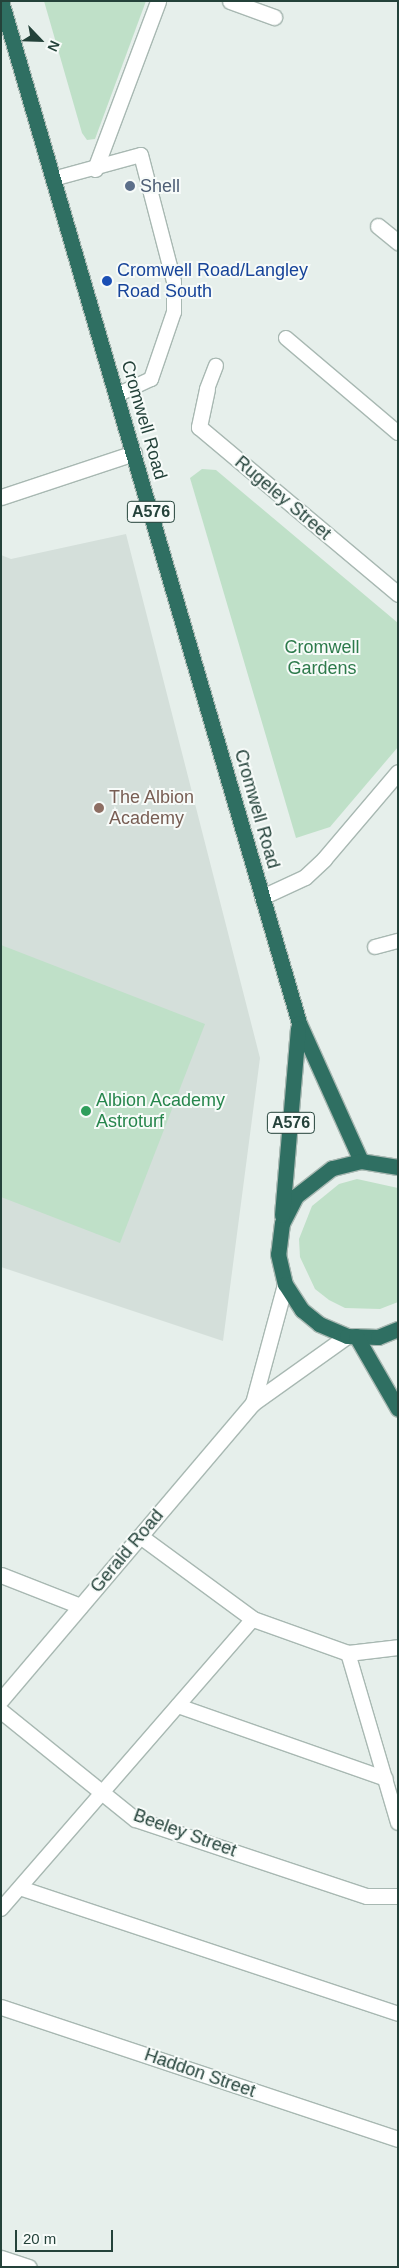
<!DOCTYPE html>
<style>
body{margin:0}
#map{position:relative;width:399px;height:2268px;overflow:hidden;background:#e6efeb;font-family:Arial,sans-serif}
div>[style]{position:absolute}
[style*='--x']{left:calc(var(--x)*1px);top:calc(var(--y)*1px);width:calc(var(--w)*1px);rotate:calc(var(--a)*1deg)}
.built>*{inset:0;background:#d4dfda}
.green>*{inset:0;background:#bfe0c8}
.roads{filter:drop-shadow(1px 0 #a8b8b2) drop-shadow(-1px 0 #a8b8b2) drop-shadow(0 1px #a8b8b2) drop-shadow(0 -1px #a8b8b2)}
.lane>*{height:14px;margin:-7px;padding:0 7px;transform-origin:7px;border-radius:7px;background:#fff}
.street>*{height:15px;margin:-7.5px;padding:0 7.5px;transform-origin:7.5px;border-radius:7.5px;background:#fff}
.secondary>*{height:15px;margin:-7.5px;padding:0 7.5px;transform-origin:7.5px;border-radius:7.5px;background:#fff}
.highway>*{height:15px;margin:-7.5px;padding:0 7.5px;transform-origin:7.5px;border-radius:7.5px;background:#2f6f62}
.dots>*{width:14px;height:14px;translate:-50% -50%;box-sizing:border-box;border:2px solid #f7fbf9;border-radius:50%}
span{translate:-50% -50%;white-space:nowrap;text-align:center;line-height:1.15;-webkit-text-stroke:4px #f7fbf9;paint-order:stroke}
.shield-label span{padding:1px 4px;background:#f7fbf9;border:1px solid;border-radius:4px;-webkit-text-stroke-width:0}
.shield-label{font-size:16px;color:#24423a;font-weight:700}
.service-label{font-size:18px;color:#4e5e75}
.left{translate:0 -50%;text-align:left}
.transit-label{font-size:18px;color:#164399}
.street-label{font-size:18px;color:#24423a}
.park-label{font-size:18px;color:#2d7a4b}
.education-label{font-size:18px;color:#785e54}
.leisure-label{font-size:18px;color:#27864d}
.frame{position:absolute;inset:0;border:2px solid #24423a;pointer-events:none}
.north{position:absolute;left:15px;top:15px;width:50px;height:50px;-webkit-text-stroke:4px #f7fbf9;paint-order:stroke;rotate:114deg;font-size:14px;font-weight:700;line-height:20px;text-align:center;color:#24423a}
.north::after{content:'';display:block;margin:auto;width:18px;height:22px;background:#24423a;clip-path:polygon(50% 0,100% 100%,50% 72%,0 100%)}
.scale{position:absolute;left:15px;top:2230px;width:98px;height:22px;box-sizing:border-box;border:2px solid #24423a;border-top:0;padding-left:6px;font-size:15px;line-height:18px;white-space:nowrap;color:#24423a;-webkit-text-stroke:4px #f7fbf9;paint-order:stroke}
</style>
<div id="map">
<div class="built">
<i style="clip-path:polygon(126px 534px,260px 1058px,223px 1341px,1px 1267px,1px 555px,11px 559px)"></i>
</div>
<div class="green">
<i style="clip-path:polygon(44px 1px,146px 1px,95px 139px,87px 140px,82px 133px)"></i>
<i style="clip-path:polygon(202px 469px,216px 470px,398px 623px,398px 747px,330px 827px,296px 838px,190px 478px)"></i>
<i style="clip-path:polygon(1px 945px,205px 1024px,120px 1243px,1px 1197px)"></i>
<i style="clip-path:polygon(357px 1179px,398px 1188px,398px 1302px,380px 1309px,345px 1308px,329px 1300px,315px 1289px,300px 1257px,299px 1239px,312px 1206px,339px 1184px)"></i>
</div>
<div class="roads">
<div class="lane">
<i style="--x:53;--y:179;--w:91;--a:-15.3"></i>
<i style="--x:141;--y:155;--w:131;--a:75.4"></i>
<i style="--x:174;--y:282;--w:30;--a:90"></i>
<i style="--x:174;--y:312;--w:71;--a:108.9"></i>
<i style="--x:151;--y:379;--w:38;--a:155"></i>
<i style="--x:286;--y:338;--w:147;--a:40.3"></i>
<i style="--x:207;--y:389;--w:25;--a:-69"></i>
<i style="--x:375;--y:947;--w:24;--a:-15"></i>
<i style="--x:348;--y:1653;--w:177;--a:73.6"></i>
<i style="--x:178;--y:1706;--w:220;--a:19.3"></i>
<i style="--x:20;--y:1888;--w:398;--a:18.4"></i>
<i style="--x:1;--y:1909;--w:384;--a:-49"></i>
</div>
<div class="street">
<i style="--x:230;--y:1;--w:47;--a:20"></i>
<i style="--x:95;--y:169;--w:179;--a:-69.4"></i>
<i style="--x:378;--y:226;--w:26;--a:39"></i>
<i style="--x:207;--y:389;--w:39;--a:102"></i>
<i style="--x:199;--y:427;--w:260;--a:40"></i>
<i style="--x:1;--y:497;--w:140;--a:-18.3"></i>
<i style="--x:262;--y:897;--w:47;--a:-24.9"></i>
<i style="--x:305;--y:877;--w:26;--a:-43"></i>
<i style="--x:324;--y:859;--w:114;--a:-49.6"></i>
<i style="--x:253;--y:1403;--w:123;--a:-74.9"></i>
<i style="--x:140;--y:1536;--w:140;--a:36.3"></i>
<i style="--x:253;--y:1619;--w:101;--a:19.7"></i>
<i style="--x:348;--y:1653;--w:50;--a:-6.8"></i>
<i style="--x:1;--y:1575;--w:85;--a:21.4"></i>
<i style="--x:1;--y:1700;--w:390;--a:-49.7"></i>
<i style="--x:253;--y:1403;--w:115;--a:-35.5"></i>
<i style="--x:1;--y:1711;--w:172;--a:38.9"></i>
<i style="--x:135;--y:1819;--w:244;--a:18.4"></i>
<i style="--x:367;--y:1896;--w:31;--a:0"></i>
<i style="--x:1;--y:2007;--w:418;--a:18.4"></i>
</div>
<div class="secondary">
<i style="--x:1;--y:2258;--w:29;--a:18"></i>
</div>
<div class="highway">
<i style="--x:1;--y:1;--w:1065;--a:73.74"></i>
<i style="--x:299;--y:1023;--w:151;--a:65.8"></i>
<i style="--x:398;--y:1167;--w:37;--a:-171"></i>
<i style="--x:361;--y:1161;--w:30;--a:166"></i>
<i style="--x:332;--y:1168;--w:46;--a:142.1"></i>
<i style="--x:296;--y:1196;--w:30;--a:117"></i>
<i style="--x:282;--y:1223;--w:31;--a:97"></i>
<i style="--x:278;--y:1254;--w:31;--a:77"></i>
<i style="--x:285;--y:1284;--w:31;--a:57"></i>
<i style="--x:302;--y:1310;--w:22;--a:39"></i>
<i style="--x:319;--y:1324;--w:30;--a:23"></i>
<i style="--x:347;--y:1336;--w:31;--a:2"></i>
<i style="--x:378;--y:1337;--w:22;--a:-22"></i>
<i style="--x:282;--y:1215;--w:187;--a:-85.1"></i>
<i style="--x:356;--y:1336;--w:84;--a:60.1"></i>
</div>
</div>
<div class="dots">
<i style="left:130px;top:186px;background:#5c6f8a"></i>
<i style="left:107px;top:281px;background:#1a4fb4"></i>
<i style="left:99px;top:808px;background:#8d6e63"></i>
<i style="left:86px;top:1111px;background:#2e9e5b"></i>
</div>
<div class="shield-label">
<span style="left:151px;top:512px">A576</span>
<span style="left:291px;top:1123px">A576</span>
</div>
<div class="service-label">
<span class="left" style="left:140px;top:186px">Shell</span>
</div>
<div class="transit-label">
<span class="left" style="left:117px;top:281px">Cromwell Road/Langley<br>Road South</span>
</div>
<div class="street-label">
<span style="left:144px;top:420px;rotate:74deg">Cromwell Road</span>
<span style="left:283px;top:498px;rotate:40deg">Rugeley Street</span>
<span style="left:257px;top:809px;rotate:74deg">Cromwell Road</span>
<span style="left:127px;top:1551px;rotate:-50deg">Gerald Road</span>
<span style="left:185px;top:1833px;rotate:20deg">Beeley Street</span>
<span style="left:200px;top:2073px;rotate:19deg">Haddon Street</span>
</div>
<div class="park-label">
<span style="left:322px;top:658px">Cromwell<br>Gardens</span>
</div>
<div class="education-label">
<span class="left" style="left:109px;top:808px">The Albion<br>Academy</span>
</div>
<div class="leisure-label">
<span class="left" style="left:96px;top:1111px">Albion Academy<br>Astroturf</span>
</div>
<div class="frame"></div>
<div class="north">N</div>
<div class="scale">20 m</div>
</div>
